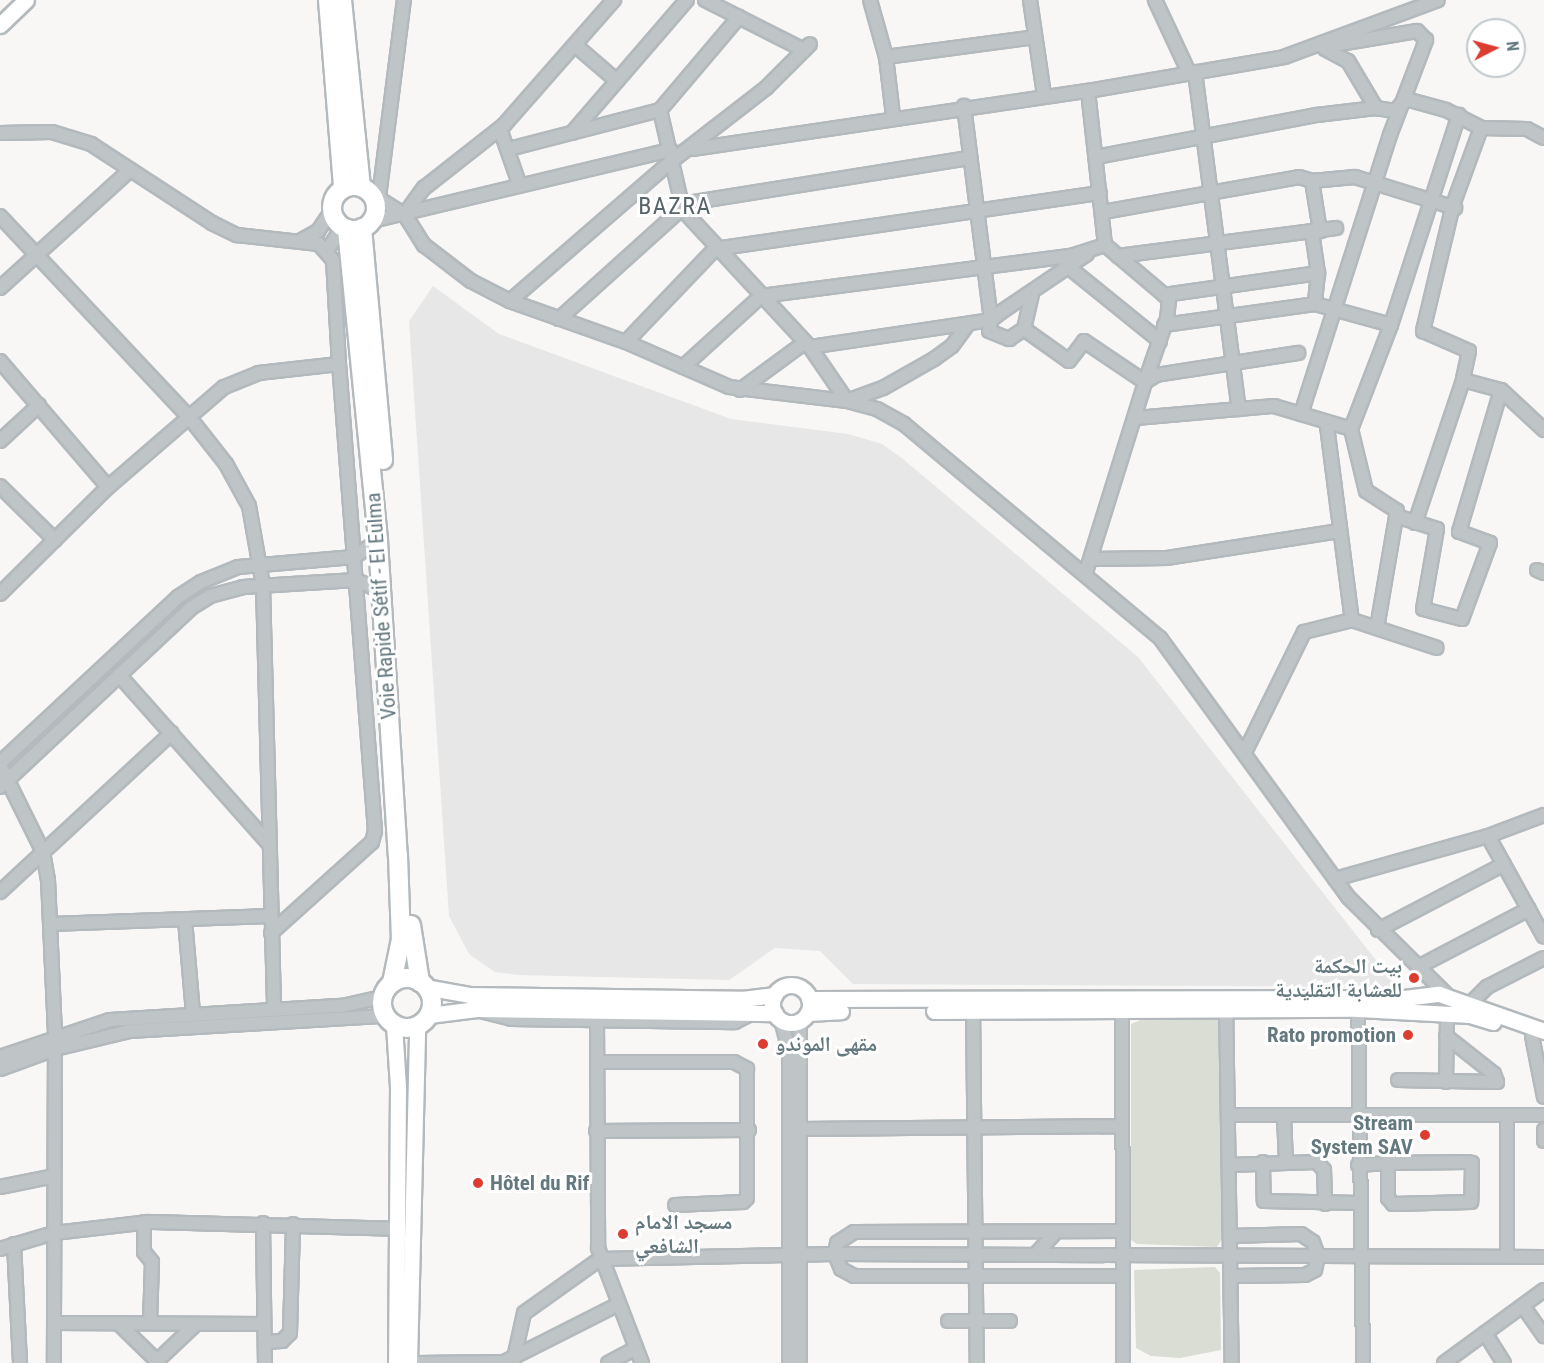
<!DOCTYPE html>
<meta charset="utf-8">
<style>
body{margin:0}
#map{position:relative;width:1544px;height:1363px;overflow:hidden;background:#f8f7f5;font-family:"Roboto Condensed","Noto Naskh Arabic",sans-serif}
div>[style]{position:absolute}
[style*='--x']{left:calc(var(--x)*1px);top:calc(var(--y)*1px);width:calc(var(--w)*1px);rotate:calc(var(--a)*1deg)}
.built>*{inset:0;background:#e6e7e6}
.green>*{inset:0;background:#d9ddd4}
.roads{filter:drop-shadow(2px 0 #b3b9bc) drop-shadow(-2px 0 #b3b9bc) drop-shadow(0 2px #b3b9bc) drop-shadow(0 -2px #b3b9bc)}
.minor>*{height:12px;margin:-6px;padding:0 6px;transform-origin:6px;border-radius:6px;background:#bfc5c7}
.major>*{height:15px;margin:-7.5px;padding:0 7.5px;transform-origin:7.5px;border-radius:7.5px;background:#fff}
.major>.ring{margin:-7.5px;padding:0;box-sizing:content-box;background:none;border:15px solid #fff;border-radius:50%}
.highway>*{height:18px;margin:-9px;padding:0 9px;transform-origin:9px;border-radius:9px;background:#fff}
.highway>.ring{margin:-9px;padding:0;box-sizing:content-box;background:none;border:18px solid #fff;border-radius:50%}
.dots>*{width:16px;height:16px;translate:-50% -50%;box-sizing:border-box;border:3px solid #fff;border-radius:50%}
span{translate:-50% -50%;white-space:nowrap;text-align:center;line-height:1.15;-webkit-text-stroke:6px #fff;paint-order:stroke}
.street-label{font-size:21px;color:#64787f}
.poi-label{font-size:21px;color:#64787f;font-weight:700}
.right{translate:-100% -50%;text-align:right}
.left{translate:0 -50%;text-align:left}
.quarter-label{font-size:24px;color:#56656a;letter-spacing:1.5px}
.north{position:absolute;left:1466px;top:18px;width:60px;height:60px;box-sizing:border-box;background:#fff;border:2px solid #c1c9cc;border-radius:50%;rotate:84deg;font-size:16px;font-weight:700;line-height:24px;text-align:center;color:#64787f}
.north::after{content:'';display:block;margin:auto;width:21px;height:27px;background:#dc3d31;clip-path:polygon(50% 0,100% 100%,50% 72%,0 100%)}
</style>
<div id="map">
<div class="built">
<i style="clip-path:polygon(433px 286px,499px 334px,731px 419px,848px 434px,882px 444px,903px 459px,1138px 657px,1397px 987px,853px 984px,820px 951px,775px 948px,729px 980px,519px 975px,495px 972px,469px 954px,449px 916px,409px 321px)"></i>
</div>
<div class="green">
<i style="clip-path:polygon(1217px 1018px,1225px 1025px,1225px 1234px,1217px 1247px,1137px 1244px,1131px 1240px,1131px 1024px,1143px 1019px)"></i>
<i style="clip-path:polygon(1215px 1267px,1220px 1273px,1221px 1350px,1180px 1358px,1151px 1356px,1136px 1348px,1134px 1270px)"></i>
</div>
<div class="roads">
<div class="minor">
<i style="--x:705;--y:0;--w:111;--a:26.8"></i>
<i style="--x:870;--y:0;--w:59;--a:74.3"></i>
<i style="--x:886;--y:57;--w:59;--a:83.2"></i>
<i style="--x:1030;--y:0;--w:96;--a:81.6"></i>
<i style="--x:1155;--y:0;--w:81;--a:65"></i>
<i style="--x:575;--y:45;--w:55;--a:40.6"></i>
<i style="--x:1325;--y:49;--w:26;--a:28"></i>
<i style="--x:1348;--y:61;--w:55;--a:59.2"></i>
<i style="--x:886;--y:57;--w:150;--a:-7.6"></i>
<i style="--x:1195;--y:72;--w:340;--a:82.6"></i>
<i style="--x:660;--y:110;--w:103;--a:77"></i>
<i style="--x:683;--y:210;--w:187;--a:47.2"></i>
<i style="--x:810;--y:347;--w:65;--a:55.6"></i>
<i style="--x:847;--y:401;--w:38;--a:-20"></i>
<i style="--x:883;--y:388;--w:59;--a:-29.6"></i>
<i style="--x:934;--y:359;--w:22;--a:-36"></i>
<i style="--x:952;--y:346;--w:27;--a:-54"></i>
<i style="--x:1481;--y:128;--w:82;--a:110"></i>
<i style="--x:1453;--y:205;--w:130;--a:103.4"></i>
<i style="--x:1423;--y:331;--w:50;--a:23.5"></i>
<i style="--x:1469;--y:351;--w:30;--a:102"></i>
<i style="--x:1463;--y:380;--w:39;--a:15"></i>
<i style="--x:1501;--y:390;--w:59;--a:42.9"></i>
<i style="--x:500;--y:129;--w:60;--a:70.7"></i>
<i style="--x:0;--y:133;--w:52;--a:-1.1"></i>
<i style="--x:52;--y:132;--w:41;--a:17.1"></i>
<i style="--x:91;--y:144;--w:145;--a:33.1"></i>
<i style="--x:212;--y:223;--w:28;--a:26"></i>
<i style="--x:237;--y:235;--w:82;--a:6.3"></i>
<i style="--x:319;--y:244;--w:21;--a:49"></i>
<i style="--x:333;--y:260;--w:104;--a:86.7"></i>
<i style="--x:339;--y:364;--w:81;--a:173.6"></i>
<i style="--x:259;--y:373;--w:38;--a:158"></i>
<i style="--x:224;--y:387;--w:153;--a:139.2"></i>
<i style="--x:572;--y:133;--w:176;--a:-49.2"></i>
<i style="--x:509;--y:149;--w:156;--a:-14.5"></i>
<i style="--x:660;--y:110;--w:122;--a:-49.7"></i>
<i style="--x:693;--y:149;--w:399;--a:-8.4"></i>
<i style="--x:1088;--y:91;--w:199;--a:-9.8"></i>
<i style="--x:1284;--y:57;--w:164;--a:-20.3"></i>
<i style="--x:1096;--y:157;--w:225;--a:-10.8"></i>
<i style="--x:1317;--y:115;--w:59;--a:-6.8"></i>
<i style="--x:1376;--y:108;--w:19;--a:9"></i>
<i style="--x:1395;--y:111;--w:16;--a:-47"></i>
<i style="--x:1406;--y:99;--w:41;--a:15.4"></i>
<i style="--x:1446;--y:110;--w:39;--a:27"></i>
<i style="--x:1481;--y:128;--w:46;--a:1.2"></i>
<i style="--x:1527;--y:129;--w:19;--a:28"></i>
<i style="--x:1312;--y:181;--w:51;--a:80.9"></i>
<i style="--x:367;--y:191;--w:45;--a:32.3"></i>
<i style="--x:405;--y:215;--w:36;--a:58"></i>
<i style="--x:424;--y:245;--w:59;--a:37.5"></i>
<i style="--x:471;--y:281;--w:44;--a:27.1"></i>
<i style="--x:510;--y:301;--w:123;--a:19.5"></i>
<i style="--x:626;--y:342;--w:112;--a:23.6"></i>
<i style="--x:729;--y:387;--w:119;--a:6.8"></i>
<i style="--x:847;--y:401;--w:31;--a:15"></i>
<i style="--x:877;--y:409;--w:31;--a:29"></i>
<i style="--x:904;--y:424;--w:334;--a:39.9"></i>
<i style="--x:1160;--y:638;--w:321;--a:54"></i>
<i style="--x:1349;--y:898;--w:138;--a:44.7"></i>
<i style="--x:379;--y:197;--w:199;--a:-82.8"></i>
<i style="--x:407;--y:211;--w:29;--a:-54"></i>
<i style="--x:424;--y:188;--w:102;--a:-38.2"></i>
<i style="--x:504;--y:125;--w:167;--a:-48.7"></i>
<i style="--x:1103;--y:212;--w:199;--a:-10.1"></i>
<i style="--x:1299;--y:177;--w:14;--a:17"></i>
<i style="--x:1312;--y:181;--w:43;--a:-5.3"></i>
<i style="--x:1355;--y:177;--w:105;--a:17.2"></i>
<i style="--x:0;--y:216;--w:276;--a:46.8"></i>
<i style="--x:189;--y:417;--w:60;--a:51.8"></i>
<i style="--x:226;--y:464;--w:48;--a:61.3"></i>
<i style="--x:249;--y:506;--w:80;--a:80"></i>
<i style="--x:263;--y:585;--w:425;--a:88.5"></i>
<i style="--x:372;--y:221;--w:307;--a:-13.4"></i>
<i style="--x:1312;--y:232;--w:41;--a:81.7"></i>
<i style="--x:1318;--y:273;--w:31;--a:96"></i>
<i style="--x:300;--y:241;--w:21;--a:-29"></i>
<i style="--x:318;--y:231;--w:25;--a:-56"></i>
<i style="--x:328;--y:249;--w:27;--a:-56"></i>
<i style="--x:1087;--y:254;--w:104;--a:146"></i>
<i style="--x:1001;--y:312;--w:13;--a:141"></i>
<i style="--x:991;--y:320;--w:11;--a:100"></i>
<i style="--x:989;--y:331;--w:22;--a:22"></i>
<i style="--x:1009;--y:339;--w:18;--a:-34"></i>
<i style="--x:1024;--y:329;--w:55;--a:35.4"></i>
<i style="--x:1069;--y:361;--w:25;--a:-53"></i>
<i style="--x:1084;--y:341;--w:73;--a:33.9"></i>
<i style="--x:1145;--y:382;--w:67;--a:-70.8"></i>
<i style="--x:1167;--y:319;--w:20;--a:-84"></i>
<i style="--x:1169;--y:299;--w:84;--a:-139.8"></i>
<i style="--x:1118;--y:256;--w:220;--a:-7.3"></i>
<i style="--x:1066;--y:265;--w:121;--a:39"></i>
<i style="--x:0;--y:288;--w:176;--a:-42.2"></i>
<i style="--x:1164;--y:295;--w:156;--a:-8.1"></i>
<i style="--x:510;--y:301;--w:216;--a:-40.9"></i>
<i style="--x:673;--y:160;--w:118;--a:-37.7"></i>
<i style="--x:766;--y:88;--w:62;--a:-45"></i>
<i style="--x:559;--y:319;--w:173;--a:-42"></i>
<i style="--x:688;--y:203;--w:286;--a:-9.1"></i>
<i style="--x:1164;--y:325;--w:152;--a:-7.9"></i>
<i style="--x:1315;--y:304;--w:79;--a:15.4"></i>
<i style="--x:1024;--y:329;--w:36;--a:-77"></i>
<i style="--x:626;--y:342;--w:129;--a:-46.3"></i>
<i style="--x:715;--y:249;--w:389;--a:-8.3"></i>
<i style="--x:810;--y:347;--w:183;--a:-8.5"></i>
<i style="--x:991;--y:320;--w:216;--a:-97.2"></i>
<i style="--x:0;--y:361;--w:166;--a:49.4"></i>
<i style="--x:108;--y:487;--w:152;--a:135.3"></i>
<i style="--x:683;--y:367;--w:105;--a:-42.3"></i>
<i style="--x:761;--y:296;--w:313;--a:-7.4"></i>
<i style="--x:1071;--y:256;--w:36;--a:-18"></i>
<i style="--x:1105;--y:245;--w:155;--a:-96.3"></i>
<i style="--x:740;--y:390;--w:79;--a:-36.3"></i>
<i style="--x:1301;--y:414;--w:293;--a:-72.3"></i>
<i style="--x:1390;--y:135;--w:102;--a:-69.2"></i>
<i style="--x:1426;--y:40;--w:13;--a:-135"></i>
<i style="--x:1417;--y:31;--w:91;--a:170.5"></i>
<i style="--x:1136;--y:418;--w:139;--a:-5"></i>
<i style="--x:1274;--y:406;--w:80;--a:16.6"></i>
<i style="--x:1327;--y:426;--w:196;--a:82.7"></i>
<i style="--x:0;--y:441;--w:53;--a:-42.7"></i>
<i style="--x:0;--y:486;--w:77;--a:44.5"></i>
<i style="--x:1396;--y:516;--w:43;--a:17.6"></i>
<i style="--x:1437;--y:529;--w:81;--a:99.9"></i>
<i style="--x:1423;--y:609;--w:40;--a:14.4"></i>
<i style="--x:1462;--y:619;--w:81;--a:-69.8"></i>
<i style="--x:1490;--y:543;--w:33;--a:-160"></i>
<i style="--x:1459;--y:532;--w:148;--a:-73.5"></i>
<i style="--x:1415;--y:523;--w:151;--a:-71.4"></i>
<i style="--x:1091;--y:559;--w:76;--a:-0.8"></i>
<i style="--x:1167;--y:558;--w:175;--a:-8.9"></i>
<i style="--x:1537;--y:570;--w:8;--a:23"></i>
<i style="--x:1086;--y:572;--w:199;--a:-72.7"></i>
<i style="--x:1145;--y:382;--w:13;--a:-32"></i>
<i style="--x:1156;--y:375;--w:144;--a:-8.8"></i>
<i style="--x:1377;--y:628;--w:119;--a:-80.3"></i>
<i style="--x:1397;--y:511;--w:37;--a:-147"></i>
<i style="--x:1366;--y:491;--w:64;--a:-103.6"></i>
<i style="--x:1351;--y:429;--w:111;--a:-69"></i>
<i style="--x:1391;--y:325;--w:221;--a:-72.1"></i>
<i style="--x:119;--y:675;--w:225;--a:48.4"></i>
<i style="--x:1245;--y:752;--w:134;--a:-63.8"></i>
<i style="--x:1304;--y:632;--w:49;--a:-14"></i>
<i style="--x:1352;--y:620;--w:89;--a:18.2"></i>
<i style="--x:0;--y:763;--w:243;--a:-43"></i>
<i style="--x:178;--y:597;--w:27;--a:-33"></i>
<i style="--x:201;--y:582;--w:40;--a:-22"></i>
<i style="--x:238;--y:567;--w:116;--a:-4.9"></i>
<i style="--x:354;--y:557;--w:29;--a:-34"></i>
<i style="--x:0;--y:765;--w:97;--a:63.7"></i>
<i style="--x:43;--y:852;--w:28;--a:80"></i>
<i style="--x:48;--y:880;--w:156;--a:87.4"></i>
<i style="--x:55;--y:1036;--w:327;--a:90.2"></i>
<i style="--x:0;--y:787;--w:262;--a:-43.1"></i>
<i style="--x:191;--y:608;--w:22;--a:-32"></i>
<i style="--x:210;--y:596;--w:34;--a:-15"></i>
<i style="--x:243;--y:587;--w:113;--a:-3.5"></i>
<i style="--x:356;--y:580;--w:27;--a:24"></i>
<i style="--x:1488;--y:836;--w:115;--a:61"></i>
<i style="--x:1335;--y:879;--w:159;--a:-15.7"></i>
<i style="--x:1488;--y:836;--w:60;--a:-20.6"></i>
<i style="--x:0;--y:892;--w:234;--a:-42.8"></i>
<i style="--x:185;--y:920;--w:94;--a:85.1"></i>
<i style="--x:50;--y:924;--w:221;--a:-2.1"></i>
<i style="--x:1378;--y:930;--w:142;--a:-27.6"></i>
<i style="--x:271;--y:933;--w:136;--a:-42"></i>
<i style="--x:372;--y:842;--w:11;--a:-75"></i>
<i style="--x:375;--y:831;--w:468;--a:-94.4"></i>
<i style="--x:1418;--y:967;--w:125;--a:-27.6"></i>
<i style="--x:1122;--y:1001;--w:362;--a:89.8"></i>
<i style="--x:1226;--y:1001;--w:362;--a:89.1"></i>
<i style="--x:1358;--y:1001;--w:362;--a:89.2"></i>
<i style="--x:1471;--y:1003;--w:23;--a:-45"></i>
<i style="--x:1487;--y:987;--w:64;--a:-27"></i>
<i style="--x:973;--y:1004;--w:359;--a:89.4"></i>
<i style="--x:480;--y:1011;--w:32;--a:14"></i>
<i style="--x:511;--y:1019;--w:224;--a:0.8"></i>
<i style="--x:735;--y:1022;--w:20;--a:-27"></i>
<i style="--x:597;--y:1020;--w:228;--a:89.7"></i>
<i style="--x:598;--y:1248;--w:123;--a:69.1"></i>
<i style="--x:781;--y:1020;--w:30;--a:75"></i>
<i style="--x:789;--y:1049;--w:314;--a:90"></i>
<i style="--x:800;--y:1021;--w:342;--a:90"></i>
<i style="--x:1532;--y:1036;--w:62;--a:78.9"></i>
<i style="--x:0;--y:1057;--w:116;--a:-18.6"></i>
<i style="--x:110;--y:1020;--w:232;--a:-3.5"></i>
<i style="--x:342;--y:1006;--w:41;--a:-12.7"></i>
<i style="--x:597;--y:1062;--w:137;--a:0"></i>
<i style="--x:734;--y:1062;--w:15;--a:28"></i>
<i style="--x:747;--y:1069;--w:129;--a:90"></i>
<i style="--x:747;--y:1198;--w:6;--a:135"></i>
<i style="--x:743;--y:1202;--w:68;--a:177.5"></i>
<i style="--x:0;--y:1069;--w:59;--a:-20"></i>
<i style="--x:55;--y:1049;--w:77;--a:-13.5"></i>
<i style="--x:130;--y:1031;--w:255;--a:-3.4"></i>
<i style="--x:1398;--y:1080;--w:99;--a:1.2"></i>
<i style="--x:1497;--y:1082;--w:9;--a:-111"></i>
<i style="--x:1494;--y:1074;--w:61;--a:-141.6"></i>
<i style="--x:1446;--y:1082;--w:66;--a:-89.1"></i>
<i style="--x:1228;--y:1115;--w:316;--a:0"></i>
<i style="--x:1284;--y:1116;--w:45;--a:87.5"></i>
<i style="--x:800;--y:1129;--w:322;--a:-0.5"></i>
<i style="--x:1544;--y:1130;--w:11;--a:90"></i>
<i style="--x:596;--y:1131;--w:153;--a:-0.4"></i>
<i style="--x:1263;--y:1162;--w:39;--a:89"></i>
<i style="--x:1264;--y:1201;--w:96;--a:1.2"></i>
<i style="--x:1229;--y:1165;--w:88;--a:-2"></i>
<i style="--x:1317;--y:1162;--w:11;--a:49"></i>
<i style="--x:1324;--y:1170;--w:34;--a:88"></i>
<i style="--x:1358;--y:1165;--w:30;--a:-4"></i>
<i style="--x:1388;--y:1163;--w:79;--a:-0.7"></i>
<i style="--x:1467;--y:1162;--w:5;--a:11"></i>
<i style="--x:1472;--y:1163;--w:39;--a:91"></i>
<i style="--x:1471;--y:1202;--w:78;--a:178.5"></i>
<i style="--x:1393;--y:1204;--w:8;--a:-130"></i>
<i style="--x:1388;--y:1198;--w:35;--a:-90"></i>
<i style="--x:0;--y:1187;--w:55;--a:-11.5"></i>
<i style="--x:144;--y:1222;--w:30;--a:90"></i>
<i style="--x:144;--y:1252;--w:13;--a:51"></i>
<i style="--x:152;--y:1262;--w:61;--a:91.9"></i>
<i style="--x:263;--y:1223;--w:140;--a:89.2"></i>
<i style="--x:1122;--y:1231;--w:268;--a:179.8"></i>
<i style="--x:854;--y:1232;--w:20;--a:147"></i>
<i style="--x:837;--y:1243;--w:11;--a:100"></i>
<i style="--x:835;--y:1254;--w:16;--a:68"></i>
<i style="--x:841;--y:1269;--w:15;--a:28"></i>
<i style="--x:854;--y:1276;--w:269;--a:0"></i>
<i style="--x:1230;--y:1236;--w:71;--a:-1.6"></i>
<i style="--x:1301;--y:1234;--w:14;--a:34"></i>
<i style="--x:1313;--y:1242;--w:15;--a:70"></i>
<i style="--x:1318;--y:1256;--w:14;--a:102"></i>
<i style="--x:1315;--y:1270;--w:11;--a:153"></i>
<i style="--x:1305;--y:1275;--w:73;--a:179.2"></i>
<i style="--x:14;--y:1244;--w:119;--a:87.1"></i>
<i style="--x:0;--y:1249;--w:56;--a:-16.5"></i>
<i style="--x:54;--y:1233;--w:96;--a:-6.6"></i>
<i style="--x:149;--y:1222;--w:248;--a:1.6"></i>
<i style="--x:1036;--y:1254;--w:30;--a:-48"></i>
<i style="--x:1507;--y:1256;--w:141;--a:-90"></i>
<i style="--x:1523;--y:1306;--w:37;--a:55"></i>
<i style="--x:948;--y:1321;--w:62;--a:0"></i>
<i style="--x:54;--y:1323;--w:210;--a:0.3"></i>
<i style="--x:118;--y:1323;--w:54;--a:44.3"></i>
<i style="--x:157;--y:1361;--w:54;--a:-43.5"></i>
<i style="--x:1485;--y:1333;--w:36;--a:58"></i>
<i style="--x:265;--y:1342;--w:17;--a:-3"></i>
<i style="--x:282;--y:1341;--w:11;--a:-45"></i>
<i style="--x:290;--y:1333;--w:109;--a:-88.4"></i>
<i style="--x:417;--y:1363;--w:87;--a:-0.7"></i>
<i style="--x:504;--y:1362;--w:127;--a:-26.8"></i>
<i style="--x:513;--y:1363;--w:51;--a:-77.6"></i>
<i style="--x:524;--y:1313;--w:93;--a:-35.4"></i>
<i style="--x:600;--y:1259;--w:235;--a:-1.2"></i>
<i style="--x:835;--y:1254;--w:709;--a:0.24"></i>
<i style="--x:608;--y:1363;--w:32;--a:-28"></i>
<i style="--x:1444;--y:1363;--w:124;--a:-36.1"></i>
</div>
<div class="major">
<i style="--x:0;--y:25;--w:36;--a:-44"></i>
<i class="ring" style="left:772px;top:985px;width:23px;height:23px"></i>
<i style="--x:425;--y:987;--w:46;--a:10.1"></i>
<i style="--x:470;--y:995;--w:272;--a:0.8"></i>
<i style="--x:742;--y:999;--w:33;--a:-7"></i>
<i style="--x:809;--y:999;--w:595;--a:-0.1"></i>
<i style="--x:1404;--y:998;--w:35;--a:-7"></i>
<i style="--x:1439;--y:994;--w:111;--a:19.4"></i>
<i style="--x:934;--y:1011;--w:424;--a:-0.3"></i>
<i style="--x:1358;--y:1009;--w:112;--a:3.1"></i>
<i style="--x:1470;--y:1015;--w:24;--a:17"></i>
<i style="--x:808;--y:1013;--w:33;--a:-3"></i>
<i style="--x:429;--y:1015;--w:48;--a:-7.1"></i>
<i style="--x:477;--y:1009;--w:298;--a:0.8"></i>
<i style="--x:394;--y:1025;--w:62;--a:86.3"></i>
<i style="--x:398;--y:1087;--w:276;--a:90.4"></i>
<i style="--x:409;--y:1363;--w:336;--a:-88.6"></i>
</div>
<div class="highway">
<i style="--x:328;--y:0;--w:189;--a:85.4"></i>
<i style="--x:342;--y:0;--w:188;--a:84.2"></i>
<i class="ring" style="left:332px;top:186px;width:26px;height:26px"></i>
<i style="--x:362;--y:228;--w:233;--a:84.8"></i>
<i style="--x:347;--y:229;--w:314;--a:84.3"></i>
<i style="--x:378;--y:541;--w:315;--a:86.4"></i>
<i style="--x:398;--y:855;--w:84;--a:88"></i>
<i style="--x:401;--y:939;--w:45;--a:101.6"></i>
<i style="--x:411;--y:925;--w:58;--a:81"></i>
<i class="ring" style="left:382px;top:978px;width:32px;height:32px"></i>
</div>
</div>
<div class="dots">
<i style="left:1414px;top:978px;background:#dc3d31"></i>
<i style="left:1408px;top:1035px;background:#dc3d31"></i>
<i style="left:763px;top:1044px;background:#dc3d31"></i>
<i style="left:1425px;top:1135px;background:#dc3d31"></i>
<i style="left:478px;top:1183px;background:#dc3d31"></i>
<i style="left:623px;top:1234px;background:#dc3d31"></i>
</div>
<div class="street-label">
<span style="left:381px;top:606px;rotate:-94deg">Voie Rapide Sétif - El Eulma</span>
</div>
<div class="poi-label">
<span class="right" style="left:1402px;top:978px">بيت الحكمة<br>للعشابة التقليدية</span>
<span class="right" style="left:1396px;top:1035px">Rato promotion</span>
<span class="left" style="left:775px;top:1044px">مقهى الموندو</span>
<span class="right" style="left:1413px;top:1135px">Stream<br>System SAV</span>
<span class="left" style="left:490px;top:1183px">Hôtel du Rif</span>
<span class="left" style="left:635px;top:1234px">مسجد الامام<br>الشافعي</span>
</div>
<div class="quarter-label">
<span style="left:675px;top:207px">BAZRA</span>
</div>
<div class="north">N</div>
</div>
